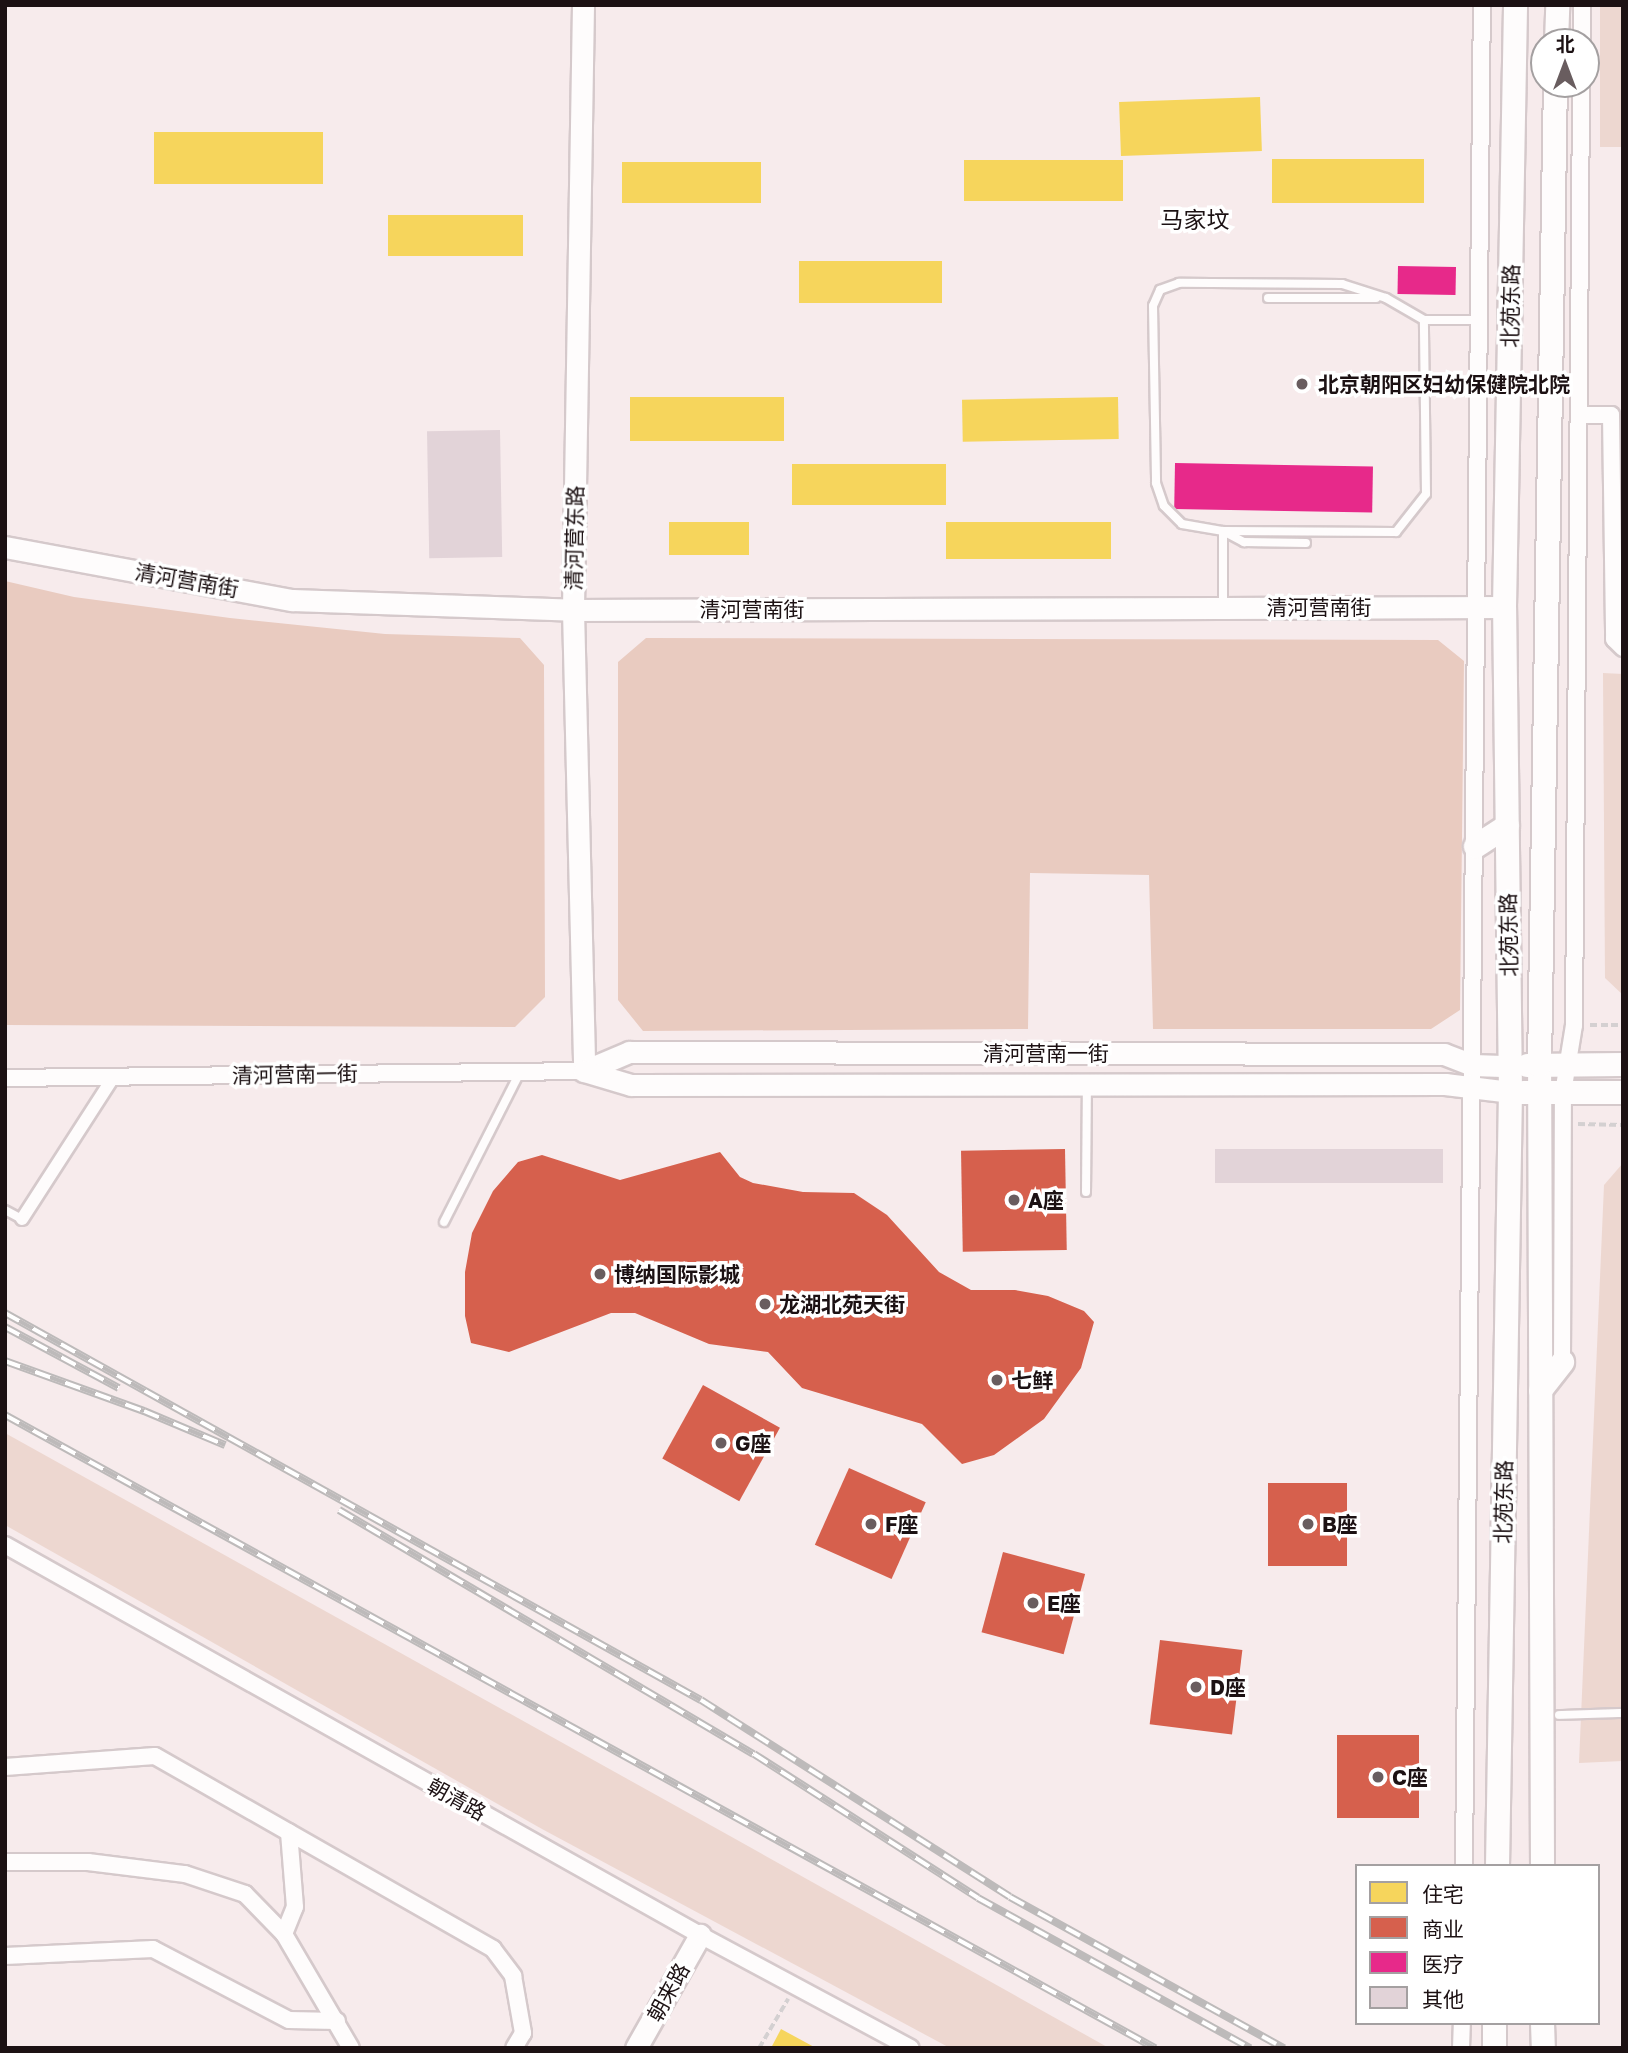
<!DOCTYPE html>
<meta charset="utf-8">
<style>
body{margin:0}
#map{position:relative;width:1628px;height:2053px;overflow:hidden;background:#f7ebec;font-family:"Golos Text","Noto Sans SC",sans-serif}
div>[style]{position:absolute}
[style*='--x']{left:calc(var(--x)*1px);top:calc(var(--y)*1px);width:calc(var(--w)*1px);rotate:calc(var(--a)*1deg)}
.green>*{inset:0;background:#edd7d0;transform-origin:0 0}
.forest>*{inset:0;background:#e9cbc0}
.homes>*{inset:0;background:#f6d55c;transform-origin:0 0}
.shops>*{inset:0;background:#d6604d;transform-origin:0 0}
.health>*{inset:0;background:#e7298a;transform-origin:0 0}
.building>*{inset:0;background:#e2d3d8;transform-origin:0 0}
.path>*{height:3.5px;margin-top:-1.75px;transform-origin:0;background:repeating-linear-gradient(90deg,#d4d0d1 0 7px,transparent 0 10.5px)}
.roads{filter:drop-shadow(2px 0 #d5c9cb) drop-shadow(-2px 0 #d5c9cb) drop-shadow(0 2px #d5c9cb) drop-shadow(0 -2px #d5c9cb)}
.service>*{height:8px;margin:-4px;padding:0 4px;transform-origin:4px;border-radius:4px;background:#fefcfc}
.pedestrian>*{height:12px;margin:-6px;padding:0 6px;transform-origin:6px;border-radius:6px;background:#fefcfc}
.minor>*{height:16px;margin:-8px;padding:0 8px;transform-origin:8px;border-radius:8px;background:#fefcfc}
.tertiary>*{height:21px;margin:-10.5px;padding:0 10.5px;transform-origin:10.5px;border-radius:10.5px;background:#fefcfc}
.secondary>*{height:23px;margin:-11.5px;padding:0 11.5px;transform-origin:11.5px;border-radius:11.5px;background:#fefcfc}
.rail>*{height:8px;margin-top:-4px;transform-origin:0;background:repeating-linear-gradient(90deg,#fff 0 16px,#bdbaba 0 32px);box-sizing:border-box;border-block:2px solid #bdbaba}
.dots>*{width:19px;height:19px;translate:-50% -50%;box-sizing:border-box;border:4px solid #fff;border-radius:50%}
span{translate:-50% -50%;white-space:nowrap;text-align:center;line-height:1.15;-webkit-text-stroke:7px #fff;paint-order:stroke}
.street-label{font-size:21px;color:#1c1113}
.poi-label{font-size:21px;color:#1c1113;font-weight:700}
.left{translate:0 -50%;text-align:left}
.neighbourhood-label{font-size:23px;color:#1c1113}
.frame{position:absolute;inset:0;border:7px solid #1c1113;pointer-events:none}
.legend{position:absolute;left:1355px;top:1864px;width:245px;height:161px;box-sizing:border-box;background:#fff;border:2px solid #a4a0a1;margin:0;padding:9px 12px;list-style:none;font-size:21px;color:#1c1113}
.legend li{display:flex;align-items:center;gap:14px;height:35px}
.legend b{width:35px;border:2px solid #a4a0a1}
.north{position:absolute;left:1530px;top:28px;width:70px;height:70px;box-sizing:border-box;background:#fff;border:2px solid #a4a0a1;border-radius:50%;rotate:0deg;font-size:19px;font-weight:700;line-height:28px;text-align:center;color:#1c1113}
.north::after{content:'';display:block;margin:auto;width:24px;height:32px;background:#695d5f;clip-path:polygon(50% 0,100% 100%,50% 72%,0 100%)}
</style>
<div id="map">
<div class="green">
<i style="left:1600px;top:5px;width:23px;height:142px"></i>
<i style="clip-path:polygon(1603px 673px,1623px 674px,1623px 995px,1605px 978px)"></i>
<i style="clip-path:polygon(1623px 1163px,1623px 1761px,1579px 1763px,1604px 1185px)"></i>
<i style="clip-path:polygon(5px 1433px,730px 1836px,1109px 2048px,950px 2048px,542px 1829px,5px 1525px)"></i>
</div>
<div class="forest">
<i style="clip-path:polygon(5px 581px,74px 597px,230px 618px,385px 634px,520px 638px,544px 665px,545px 997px,515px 1027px,5px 1025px)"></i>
<i style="clip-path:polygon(646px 638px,1438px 640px,1464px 661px,1460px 1010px,1431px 1029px,1153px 1029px,1149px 875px,1030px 873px,1028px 1029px,643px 1031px,618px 1000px,618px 662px)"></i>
</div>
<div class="homes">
<i style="left:1260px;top:97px;width:54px;height:141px;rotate:88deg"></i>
<i style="left:154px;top:132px;width:169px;height:52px"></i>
<i style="left:1272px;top:159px;width:152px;height:44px"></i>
<i style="left:1123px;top:160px;width:41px;height:159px;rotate:90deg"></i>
<i style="left:761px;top:162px;width:41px;height:139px;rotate:90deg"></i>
<i style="left:388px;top:215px;width:135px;height:41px"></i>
<i style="left:942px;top:261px;width:42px;height:143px;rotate:90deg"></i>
<i style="left:630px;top:397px;width:154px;height:44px"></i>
<i style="left:1118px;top:397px;width:42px;height:156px;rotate:89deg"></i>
<i style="left:792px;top:464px;width:154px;height:41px"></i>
<i style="left:669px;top:522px;width:80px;height:33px"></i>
<i style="left:946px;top:522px;width:165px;height:37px"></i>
<i style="clip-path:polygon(781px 2029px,816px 2048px,771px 2048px)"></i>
</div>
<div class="shops">
<i style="left:1065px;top:1149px;width:101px;height:104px;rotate:89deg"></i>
<i style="clip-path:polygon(720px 1152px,740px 1177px,753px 1183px,803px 1192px,854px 1193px,887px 1215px,939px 1272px,971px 1290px,1015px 1290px,1048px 1296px,1084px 1311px,1094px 1322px,1081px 1368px,1044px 1419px,994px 1455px,962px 1464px,922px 1424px,802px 1388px,768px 1352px,709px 1344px,635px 1313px,611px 1313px,509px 1352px,471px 1343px,465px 1316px,465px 1272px,472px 1233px,493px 1191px,518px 1162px,542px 1155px,620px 1180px)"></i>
<i style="left:703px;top:1385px;width:88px;height:84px;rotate:29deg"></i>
<i style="left:849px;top:1468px;width:84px;height:84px;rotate:24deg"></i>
<i style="left:1268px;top:1483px;width:79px;height:83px"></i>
<i style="left:1003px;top:1552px;width:85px;height:83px;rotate:15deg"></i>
<i style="left:1160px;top:1640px;width:83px;height:85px;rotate:7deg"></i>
<i style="left:1419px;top:1735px;width:83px;height:82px;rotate:90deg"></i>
</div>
<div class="health">
<i style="left:1398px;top:266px;width:58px;height:28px;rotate:1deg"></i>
<i style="left:1175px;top:463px;width:198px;height:46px;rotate:1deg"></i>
</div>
<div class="building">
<i style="left:500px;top:430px;width:127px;height:73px;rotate:89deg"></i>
<i style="left:1215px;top:1149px;width:228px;height:34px"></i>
</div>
<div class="path">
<i style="--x:1590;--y:1025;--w:33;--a:0"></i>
<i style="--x:1578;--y:1124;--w:45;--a:1.3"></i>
<i style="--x:759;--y:2048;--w:57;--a:-59.4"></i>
</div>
<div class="roads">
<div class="service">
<i style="--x:1268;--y:298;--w:108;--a:0"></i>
<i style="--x:1424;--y:320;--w:56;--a:0"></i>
<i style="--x:1223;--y:531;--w:173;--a:0.3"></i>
<i style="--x:1396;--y:532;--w:48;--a:-51.7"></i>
<i style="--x:1426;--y:494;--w:174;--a:-90.7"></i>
<i style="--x:1424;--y:320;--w:44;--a:-149.9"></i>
<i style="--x:1386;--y:298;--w:46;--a:-162.3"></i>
<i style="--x:1342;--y:284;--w:163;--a:-179.6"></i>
<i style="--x:1179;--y:283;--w:20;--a:160"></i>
<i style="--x:1160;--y:290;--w:17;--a:114"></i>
<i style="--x:1153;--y:306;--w:177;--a:89"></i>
<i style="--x:1156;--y:483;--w:24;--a:71"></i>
<i style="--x:1164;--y:506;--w:25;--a:45"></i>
<i style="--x:1182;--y:524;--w:42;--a:9.7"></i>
<i style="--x:1223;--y:531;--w:24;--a:28"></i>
<i style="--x:1244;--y:542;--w:62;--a:0.9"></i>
<i style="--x:1223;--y:608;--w:77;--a:-90"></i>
<i style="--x:1086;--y:1192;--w:105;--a:-89.5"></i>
<i style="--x:5;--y:1210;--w:19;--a:28"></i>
<i style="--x:444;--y:1222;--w:168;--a:-63.1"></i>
<i style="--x:1559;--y:1715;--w:64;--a:-1.8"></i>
</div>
<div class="pedestrian">
<i style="--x:22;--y:1219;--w:170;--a:-57.2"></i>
</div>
<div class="minor">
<i style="--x:1582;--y:42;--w:37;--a:-90"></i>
<i style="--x:1579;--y:415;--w:32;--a:0"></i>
<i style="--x:1611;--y:415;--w:224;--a:89.2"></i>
<i style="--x:1614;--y:639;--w:13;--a:45"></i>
<i style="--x:5;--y:1078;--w:579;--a:-0.69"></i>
<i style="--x:1562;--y:1362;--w:269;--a:-89.8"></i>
<i style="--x:1563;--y:1093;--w:69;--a:-80.8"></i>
<i style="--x:1574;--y:1025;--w:941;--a:-89.57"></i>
<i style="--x:5;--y:1545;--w:797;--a:29.3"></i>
<i style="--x:700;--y:1935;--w:239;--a:28.2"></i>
<i style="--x:5;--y:1767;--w:150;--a:-4.2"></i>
<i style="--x:155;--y:1756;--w:389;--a:29.7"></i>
<i style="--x:493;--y:1949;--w:34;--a:53"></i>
<i style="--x:513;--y:1976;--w:58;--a:80"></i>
<i style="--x:523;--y:2033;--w:17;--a:121"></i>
<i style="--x:5;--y:1862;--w:83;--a:0"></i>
<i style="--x:88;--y:1862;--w:98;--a:7.1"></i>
<i style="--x:185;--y:1874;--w:63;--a:18.4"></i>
<i style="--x:245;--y:1894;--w:56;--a:45.7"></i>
<i style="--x:284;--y:1934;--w:132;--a:59.6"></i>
<i style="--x:1464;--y:1866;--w:1861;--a:-89.45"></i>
<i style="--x:284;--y:1934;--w:29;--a:-68"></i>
<i style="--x:295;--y:1907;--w:75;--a:-94.6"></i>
<i style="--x:5;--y:1956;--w:148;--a:-2.7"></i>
<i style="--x:153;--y:1949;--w:153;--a:27.6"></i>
<i style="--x:289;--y:2020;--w:48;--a:1.2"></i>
<i style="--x:1461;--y:2048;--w:25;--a:-88"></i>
</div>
<div class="tertiary">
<i style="--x:583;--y:5;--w:605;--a:90.95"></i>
<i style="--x:573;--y:610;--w:461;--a:88.6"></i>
<i style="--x:5;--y:547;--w:292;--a:10.5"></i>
<i style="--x:292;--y:600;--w:281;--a:2"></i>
<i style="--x:573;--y:610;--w:931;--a:-0.18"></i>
<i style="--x:584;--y:1071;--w:49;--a:-22.9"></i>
<i style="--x:629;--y:1052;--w:815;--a:0.14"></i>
<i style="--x:1444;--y:1054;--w:31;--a:21"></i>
<i style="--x:1473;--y:1065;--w:36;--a:2"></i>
<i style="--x:584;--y:1071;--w:49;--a:16.6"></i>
<i style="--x:631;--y:1085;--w:814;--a:-0.07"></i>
<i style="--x:1445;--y:1084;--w:65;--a:7"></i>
<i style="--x:636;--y:2048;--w:130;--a:-60.5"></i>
</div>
<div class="secondary">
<i style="--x:1556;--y:42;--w:37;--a:-88"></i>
<i style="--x:1475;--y:846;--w:38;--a:-33"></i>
<i style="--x:1527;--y:1065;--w:96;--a:-0.6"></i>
<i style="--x:1523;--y:1092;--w:100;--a:0"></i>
<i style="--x:1540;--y:1390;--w:36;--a:-52"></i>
<i style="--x:1497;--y:1866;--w:774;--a:-89.04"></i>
<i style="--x:1510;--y:1092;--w:485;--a:-90.7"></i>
<i style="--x:1504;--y:607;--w:602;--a:-88.95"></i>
<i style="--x:1542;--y:1866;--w:801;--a:-90.21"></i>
<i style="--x:1539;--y:1065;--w:981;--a:-89.07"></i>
<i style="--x:1542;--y:2023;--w:25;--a:88"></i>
<i style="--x:1494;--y:2048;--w:25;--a:-90"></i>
</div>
</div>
<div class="rail">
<i style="--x:5;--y:1313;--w:796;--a:29.08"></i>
<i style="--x:701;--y:1700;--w:366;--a:32.5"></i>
<i style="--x:1010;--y:1897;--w:313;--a:28.9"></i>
<i style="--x:5;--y:1327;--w:129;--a:28.2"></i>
<i style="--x:5;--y:1361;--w:148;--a:19.8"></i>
<i style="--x:144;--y:1411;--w:88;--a:22.8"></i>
<i style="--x:5;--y:1415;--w:1313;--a:28.83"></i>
<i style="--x:339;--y:1510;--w:481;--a:30.5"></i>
<i style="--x:754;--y:1754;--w:266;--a:32.7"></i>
<i style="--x:978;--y:1898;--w:311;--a:28.9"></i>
</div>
<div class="dots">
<i style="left:1302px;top:384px;background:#695d5f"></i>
<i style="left:1014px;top:1200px;background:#695d5f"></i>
<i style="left:600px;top:1274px;background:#695d5f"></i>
<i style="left:765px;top:1304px;background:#695d5f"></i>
<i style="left:997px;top:1380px;background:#695d5f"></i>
<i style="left:721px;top:1443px;background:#695d5f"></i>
<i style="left:871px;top:1524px;background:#695d5f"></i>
<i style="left:1308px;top:1524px;background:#695d5f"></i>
<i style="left:1033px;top:1603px;background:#695d5f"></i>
<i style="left:1196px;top:1687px;background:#695d5f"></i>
<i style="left:1378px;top:1777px;background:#695d5f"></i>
</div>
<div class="street-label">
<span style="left:1510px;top:306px;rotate:-89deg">北苑东路</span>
<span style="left:574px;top:538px;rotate:-89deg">清河营东路</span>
<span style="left:187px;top:580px;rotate:10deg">清河营南街</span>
<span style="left:1319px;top:607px">清河营南街</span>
<span style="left:752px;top:609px">清河营南街</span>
<span style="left:1508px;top:935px;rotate:-91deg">北苑东路</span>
<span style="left:1046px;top:1053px">清河营南一街</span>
<span style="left:295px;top:1074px;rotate:-1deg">清河营南一街</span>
<span style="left:1503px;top:1502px;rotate:-89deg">北苑东路</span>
<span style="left:457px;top:1799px;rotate:29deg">朝清路</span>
<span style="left:668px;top:1992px;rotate:-61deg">朝来路</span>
</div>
<div class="poi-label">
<span class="left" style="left:1318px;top:384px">北京朝阳区妇幼保健院北院</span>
<span class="left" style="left:1028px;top:1200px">A座</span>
<span class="left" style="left:614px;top:1274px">博纳国际影城</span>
<span class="left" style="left:779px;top:1304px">龙湖北苑天街</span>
<span class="left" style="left:1011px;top:1380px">七鲜</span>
<span class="left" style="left:735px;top:1443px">G座</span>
<span class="left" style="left:885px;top:1524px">F座</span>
<span class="left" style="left:1322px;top:1524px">B座</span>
<span class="left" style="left:1047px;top:1603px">E座</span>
<span class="left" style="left:1210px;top:1687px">D座</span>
<span class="left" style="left:1392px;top:1777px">C座</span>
</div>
<div class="neighbourhood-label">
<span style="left:1195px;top:219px">马家坟</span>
</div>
<div class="frame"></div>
<ul class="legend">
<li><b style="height:19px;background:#f6d55c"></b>住宅</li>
<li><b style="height:19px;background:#d6604d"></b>商业</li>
<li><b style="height:19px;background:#e7298a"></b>医疗</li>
<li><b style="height:19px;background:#e2d3d8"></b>其他</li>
</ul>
<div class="north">北</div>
</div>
